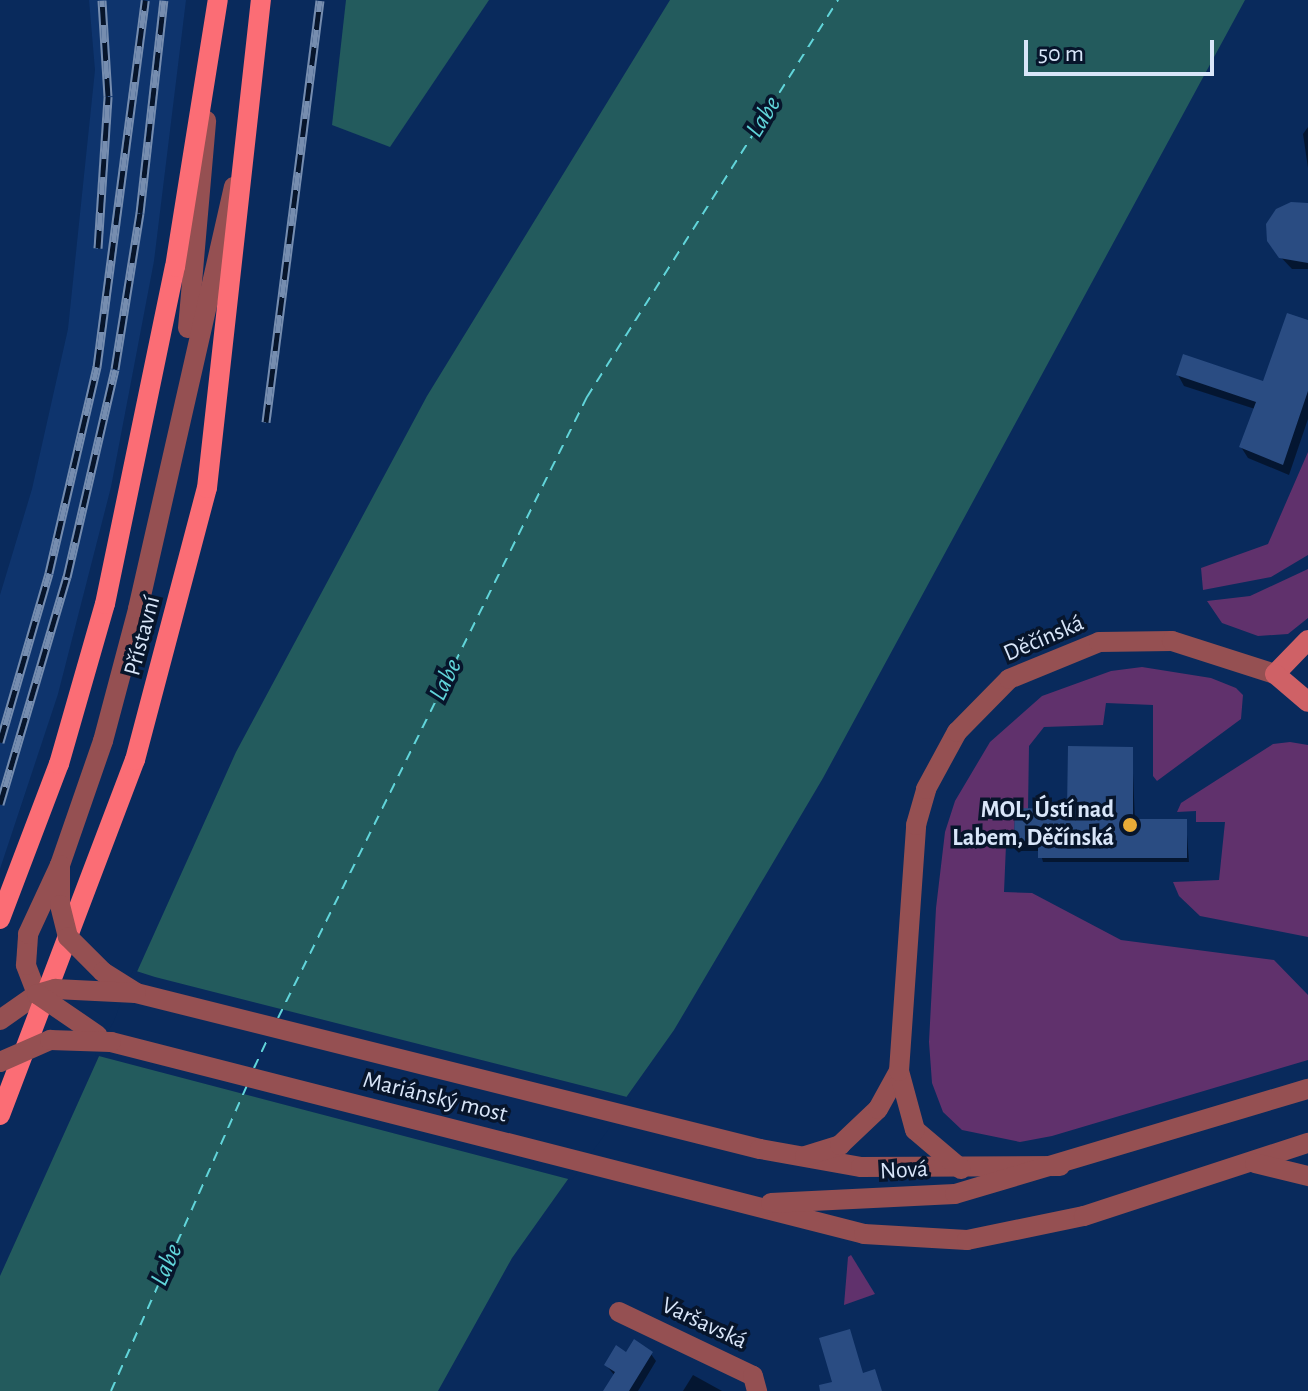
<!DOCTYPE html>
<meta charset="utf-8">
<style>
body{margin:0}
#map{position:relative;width:1308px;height:1391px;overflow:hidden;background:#092a5c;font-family:"Alegreya Sans",sans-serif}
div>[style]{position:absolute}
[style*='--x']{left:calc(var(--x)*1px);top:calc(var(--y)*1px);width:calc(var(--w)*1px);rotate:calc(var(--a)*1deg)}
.built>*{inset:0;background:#0e346d}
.green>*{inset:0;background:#60316c}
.water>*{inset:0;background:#235b5d}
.pier>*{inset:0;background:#092a5c}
.shadow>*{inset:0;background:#0007}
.ferry>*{height:2px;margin-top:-1px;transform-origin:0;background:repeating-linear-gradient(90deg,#61d5da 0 10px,transparent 0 18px)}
.building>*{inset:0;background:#2a4c82}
.minor>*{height:20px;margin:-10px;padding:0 10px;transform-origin:10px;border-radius:10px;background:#955052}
.tertiary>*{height:20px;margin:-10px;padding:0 10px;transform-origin:10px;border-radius:10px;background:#955052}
.secondary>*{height:20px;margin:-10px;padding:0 10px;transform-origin:10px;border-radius:10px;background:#cf6166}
.primary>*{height:20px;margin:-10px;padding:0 10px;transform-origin:10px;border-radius:10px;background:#fb6d75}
.rail>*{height:9px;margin-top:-4.5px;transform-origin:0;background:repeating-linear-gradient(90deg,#07152b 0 18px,#768daf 0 36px);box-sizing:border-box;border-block:2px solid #768daf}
.tertiary-bridge>*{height:20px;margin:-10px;padding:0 10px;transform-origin:10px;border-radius:10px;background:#955052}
.dots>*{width:22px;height:22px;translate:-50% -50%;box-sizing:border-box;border:4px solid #07152b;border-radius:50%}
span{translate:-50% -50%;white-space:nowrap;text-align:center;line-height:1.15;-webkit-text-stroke:7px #07152b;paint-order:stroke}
.street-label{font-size:24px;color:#d9e6f9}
.poi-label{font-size:24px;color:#d9e6f9;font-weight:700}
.right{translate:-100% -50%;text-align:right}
.water-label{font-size:26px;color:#61d5da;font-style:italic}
.scale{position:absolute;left:1024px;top:40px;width:190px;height:36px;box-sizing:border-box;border:4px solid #d9e6f9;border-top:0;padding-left:10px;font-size:24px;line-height:28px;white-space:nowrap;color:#d9e6f9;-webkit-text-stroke:6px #07152b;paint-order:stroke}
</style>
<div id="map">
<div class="built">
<i style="clip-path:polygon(89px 0,186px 0,154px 261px,111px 487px,58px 694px,0 869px,0 595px,32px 489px,68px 329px,95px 70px)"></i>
</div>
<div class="green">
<i style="clip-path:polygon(1308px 452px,1308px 555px,1271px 577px,1203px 590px,1201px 568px,1268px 544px)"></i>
<i style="clip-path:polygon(1308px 569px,1308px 618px,1288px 634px,1258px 636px,1222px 623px,1207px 601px,1250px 596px)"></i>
<i style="clip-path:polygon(1142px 667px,1211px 678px,1236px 688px,1243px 695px,1241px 719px,1157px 781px,1153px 776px,1153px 705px,1106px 703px,1103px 725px,1044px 727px,1029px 746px,1028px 810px,1015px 808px,1014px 846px,1006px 845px,1004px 892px,1032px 893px,1121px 940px,1274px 960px,1308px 995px,1308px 1060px,1052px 1136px,1020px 1142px,962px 1130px,943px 1112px,932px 1083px,929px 1042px,936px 908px,945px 832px,955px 801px,990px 742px,1042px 696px,1111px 671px)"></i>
<i style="clip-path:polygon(1290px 742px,1308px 745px,1308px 937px,1200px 916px,1179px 896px,1173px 882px,1219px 880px,1225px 822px,1196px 822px,1196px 811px,1177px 812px,1181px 803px,1273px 744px)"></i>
<i style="clip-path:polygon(851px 1255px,875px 1294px,844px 1305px,848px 1257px)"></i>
</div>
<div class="water">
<i style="clip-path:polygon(346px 0,489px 0,390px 147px,332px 125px)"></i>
<i style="clip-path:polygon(670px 0,1245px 0,823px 778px,674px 1030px,512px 1258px,438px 1391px,0 1391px,0 1276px,236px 752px,427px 396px)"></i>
</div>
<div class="pier">
<i style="clip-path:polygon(133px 970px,155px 977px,631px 1098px,572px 1180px,95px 1055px,114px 1021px)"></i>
</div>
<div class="shadow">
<i style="clip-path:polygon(1308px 127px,1308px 168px,1303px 134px)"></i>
<i style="clip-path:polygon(1308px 205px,1308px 269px,1292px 269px,1274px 250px)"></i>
<i style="clip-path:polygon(1308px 322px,1308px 419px,1289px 475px,1248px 458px,1241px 447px,1255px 409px,1184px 386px,1178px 375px,1264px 383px)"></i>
<i style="clip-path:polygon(1132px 749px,1135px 821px,1186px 821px,1189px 862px,1043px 862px,1040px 851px,1019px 851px,1016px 846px,1069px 811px)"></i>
<i style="clip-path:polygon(651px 1354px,656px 1361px,638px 1391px,607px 1391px,615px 1376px,606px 1365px,627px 1355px)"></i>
<i style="clip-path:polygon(693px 1375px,722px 1391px,683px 1391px)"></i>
</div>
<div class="ferry">
<i style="--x:278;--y:1018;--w:694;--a:-63.55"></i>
<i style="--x:587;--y:397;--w:470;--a:-57.7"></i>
<i style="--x:254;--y:1068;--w:38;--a:-65"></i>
<i style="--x:111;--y:1391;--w:335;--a:-66"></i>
</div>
<div class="building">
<i style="clip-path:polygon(1291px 202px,1308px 203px,1308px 263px,1279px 258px,1267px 241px,1266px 224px,1276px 209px)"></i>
<i style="clip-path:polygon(1287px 313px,1308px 320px,1308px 391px,1283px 465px,1239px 447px,1256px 402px,1176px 375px,1183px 354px,1263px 381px)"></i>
<i style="clip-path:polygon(1068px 746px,1133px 747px,1133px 819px,1187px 819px,1187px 858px,1038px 858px,1038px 847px,1014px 846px,1015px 808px,1067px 809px)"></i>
<i style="clip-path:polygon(850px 1329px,863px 1373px,875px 1369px,882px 1391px,820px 1391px,819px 1385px,832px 1382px,819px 1338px)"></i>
<i style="clip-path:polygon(634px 1339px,653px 1352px,629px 1391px,603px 1391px,615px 1372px,604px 1365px,616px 1345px,626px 1352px)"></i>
</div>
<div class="minor">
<i style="--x:619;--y:1312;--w:148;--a:25.5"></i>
<i style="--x:753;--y:1376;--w:16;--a:75"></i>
</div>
<div class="tertiary">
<i style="--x:188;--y:328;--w:208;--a:-85"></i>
<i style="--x:136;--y:993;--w:643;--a:14.04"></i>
<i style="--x:760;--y:1149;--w:103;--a:10.1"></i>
<i style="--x:861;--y:1167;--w:199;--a:-0.3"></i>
<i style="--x:0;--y:1020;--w:45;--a:-35.1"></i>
<i style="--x:37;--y:994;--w:31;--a:-111"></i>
<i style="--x:26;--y:965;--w:31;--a:-86"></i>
<i style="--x:28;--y:934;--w:76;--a:-65.1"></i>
<i style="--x:60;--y:865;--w:131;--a:-70.9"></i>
<i style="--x:103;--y:741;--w:137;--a:-75.1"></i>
<i style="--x:138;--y:609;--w:433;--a:-77.2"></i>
<i style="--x:111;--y:1042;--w:777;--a:14.3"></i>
<i style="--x:864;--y:1234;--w:103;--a:3.3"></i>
<i style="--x:967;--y:1240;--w:119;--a:-11.6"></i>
<i style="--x:1084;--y:1216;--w:236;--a:-18.1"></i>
<i style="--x:805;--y:1156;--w:37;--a:-17"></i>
<i style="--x:840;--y:1145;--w:52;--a:-43.5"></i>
<i style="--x:878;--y:1109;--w:43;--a:-61.1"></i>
<i style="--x:1255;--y:1163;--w:55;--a:13.8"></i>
<i style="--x:961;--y:1169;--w:60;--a:-139.7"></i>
<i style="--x:915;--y:1130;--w:61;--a:-105.2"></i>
<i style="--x:899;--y:1071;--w:247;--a:-86"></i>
<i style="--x:916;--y:825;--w:37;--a:-74"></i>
<i style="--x:926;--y:789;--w:65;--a:-61.5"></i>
<i style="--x:957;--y:732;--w:74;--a:-45.5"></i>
<i style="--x:1009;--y:679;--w:97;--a:-22.3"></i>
<i style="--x:1099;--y:642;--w:73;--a:-0.8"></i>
<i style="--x:1172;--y:641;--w:108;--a:17.8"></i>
<i style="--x:771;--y:1203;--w:184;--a:-2.8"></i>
<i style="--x:955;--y:1194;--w:368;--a:-16.6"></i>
</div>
<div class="secondary">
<i style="--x:1308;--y:640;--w:47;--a:134.1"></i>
<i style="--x:1275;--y:674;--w:43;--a:40.3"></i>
</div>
<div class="primary">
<i style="--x:0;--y:919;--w:166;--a:-69.2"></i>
<i style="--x:59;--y:764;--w:166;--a:-74"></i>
<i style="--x:105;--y:604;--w:344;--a:-78.3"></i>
<i style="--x:175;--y:267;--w:270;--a:-80.9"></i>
<i style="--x:0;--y:1115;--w:380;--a:-69.2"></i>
<i style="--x:135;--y:760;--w:281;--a:-75.2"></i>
<i style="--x:207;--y:488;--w:491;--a:-83.7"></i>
</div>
<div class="rail">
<i style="--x:98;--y:248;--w:152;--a:-86.2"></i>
<i style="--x:108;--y:96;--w:96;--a:-93.6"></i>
<i style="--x:266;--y:422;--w:425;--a:-82.7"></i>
<i style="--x:0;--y:742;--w:176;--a:-73.8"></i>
<i style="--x:49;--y:573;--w:212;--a:-76.9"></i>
<i style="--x:97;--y:367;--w:370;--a:-82.5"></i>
<i style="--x:0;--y:804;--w:237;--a:-73.6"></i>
<i style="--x:67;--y:577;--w:213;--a:-77"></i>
<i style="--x:115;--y:369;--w:158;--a:-80.9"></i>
<i style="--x:140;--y:213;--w:214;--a:-83.6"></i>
</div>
<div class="tertiary-bridge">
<i style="--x:60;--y:865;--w:40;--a:90"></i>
<i style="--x:60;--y:905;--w:33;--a:76"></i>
<i style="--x:68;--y:937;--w:49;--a:45"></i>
<i style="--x:103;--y:972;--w:39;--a:32"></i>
<i style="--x:37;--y:994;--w:19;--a:-16"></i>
<i style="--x:55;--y:989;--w:81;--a:2.8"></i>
<i style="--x:37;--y:994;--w:73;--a:34.3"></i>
<i style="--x:0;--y:1062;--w:55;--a:-23.7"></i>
<i style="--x:50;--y:1040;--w:61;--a:1.9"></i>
</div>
<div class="dots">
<i style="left:1130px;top:825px;background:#e8ab37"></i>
</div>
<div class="street-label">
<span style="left:143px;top:636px;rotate:-75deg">Přístavní</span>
<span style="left:1044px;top:639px;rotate:-23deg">Děčínská</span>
<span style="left:435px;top:1098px;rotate:14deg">Mariánský most</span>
<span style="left:904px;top:1171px;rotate:-3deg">Nová</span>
<span style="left:704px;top:1324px;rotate:25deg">Varšavská</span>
</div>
<div class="poi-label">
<span class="right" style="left:1114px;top:825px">MOL, Ústí nad<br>Labem, Děčínská</span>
</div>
<div class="water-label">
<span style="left:764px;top:117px;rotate:-58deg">Labe</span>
<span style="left:446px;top:680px;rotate:-64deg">Labe</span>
<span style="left:167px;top:1265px;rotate:-66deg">Labe</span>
</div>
<div class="scale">50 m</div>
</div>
